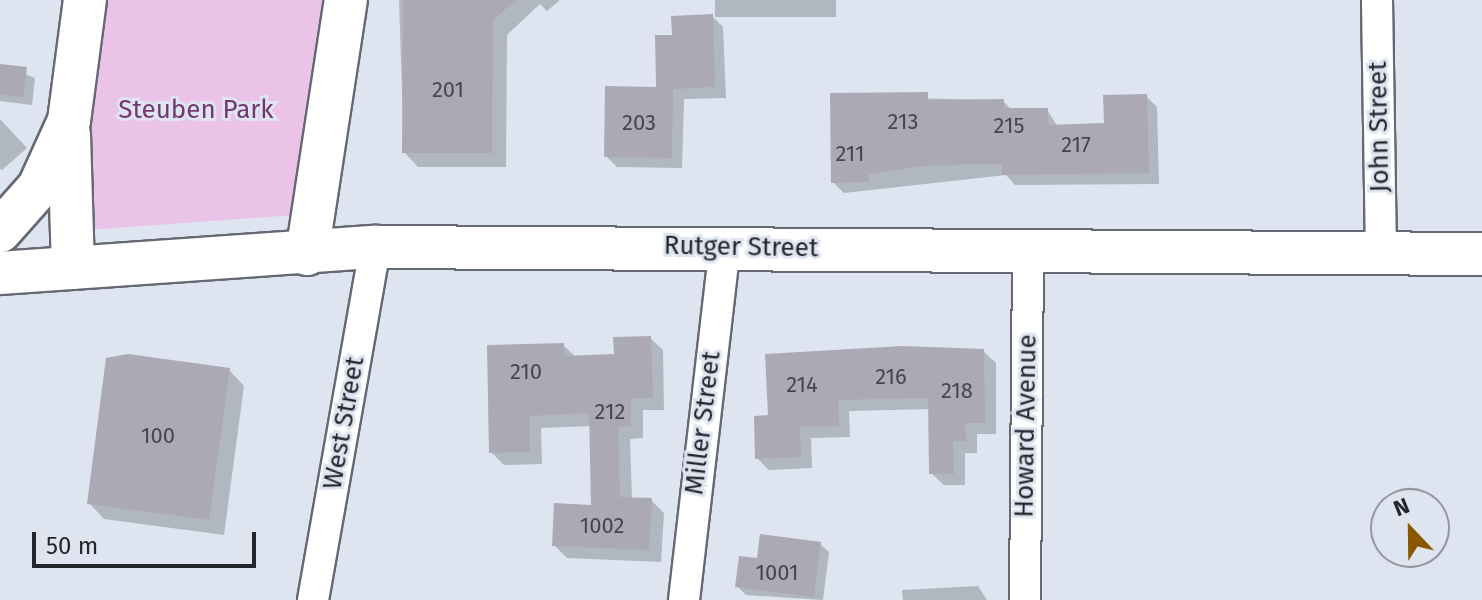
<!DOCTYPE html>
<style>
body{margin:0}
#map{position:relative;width:1482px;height:600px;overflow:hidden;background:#dee5f0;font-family:"Fira Sans",sans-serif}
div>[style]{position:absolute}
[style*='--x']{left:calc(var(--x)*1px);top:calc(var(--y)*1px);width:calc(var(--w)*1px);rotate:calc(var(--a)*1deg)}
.green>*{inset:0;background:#eac3e6}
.shadow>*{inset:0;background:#0003;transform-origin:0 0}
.building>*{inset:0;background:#aba9b5}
.roads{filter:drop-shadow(2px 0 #646974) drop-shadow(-2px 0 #646974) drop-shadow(0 2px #646974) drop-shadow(0 -2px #646974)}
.street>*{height:30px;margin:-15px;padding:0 15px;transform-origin:15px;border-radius:15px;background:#fff}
.secondary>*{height:42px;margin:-21px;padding:0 21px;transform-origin:21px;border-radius:21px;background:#fff}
span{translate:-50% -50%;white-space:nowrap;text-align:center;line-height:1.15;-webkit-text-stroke:6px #dee5f0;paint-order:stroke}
.number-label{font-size:22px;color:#46474e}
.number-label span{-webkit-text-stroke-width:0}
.park-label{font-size:26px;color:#753771}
.street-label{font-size:26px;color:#24262b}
.north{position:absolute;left:1370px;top:488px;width:80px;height:80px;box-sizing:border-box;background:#dee5f0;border:2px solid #9499a1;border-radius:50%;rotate:338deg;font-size:22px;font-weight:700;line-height:32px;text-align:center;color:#24262b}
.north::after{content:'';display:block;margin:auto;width:28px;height:36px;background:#8a5700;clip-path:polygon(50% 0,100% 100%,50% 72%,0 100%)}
.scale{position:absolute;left:32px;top:532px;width:224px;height:36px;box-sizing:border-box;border:4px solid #24262b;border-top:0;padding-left:10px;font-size:24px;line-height:28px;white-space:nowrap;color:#24262b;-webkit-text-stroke:6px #dee5f0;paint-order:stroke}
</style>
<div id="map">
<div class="green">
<i style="clip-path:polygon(101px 0,324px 0,295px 215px,87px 230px,81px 155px)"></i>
</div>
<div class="shadow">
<i style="clip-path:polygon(399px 0,560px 0,547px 11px,540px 4px,507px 35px,506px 167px,418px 167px,404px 152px)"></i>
<i style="left:715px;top:0;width:121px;height:17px"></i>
<i style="clip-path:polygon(712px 16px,723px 27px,726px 98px,684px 99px,682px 168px,617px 167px,606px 156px,658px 89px,674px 37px)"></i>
<i style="clip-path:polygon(0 64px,35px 78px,32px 105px,0 101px)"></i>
<i style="clip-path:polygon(832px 95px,1003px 101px,1012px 110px,1047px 110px,1058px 127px,1106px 125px,1146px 96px,1157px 107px,1159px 184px,1015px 185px,1006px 175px,844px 193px,833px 182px)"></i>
<i style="clip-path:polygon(0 119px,27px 148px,2px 170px,0 169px)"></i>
<i style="clip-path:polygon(650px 338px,663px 350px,664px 410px,643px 410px,643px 438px,630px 439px,632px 499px,651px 500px,664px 513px,661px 562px,567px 558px,554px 545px,593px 507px,591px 426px,541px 428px,542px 464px,504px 465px,491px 452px,563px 345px,576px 357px,616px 356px)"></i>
<i style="clip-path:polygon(983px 351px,996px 363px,996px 434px,977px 434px,977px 453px,965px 453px,965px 485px,944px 485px,931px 473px,931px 409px,849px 411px,850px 437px,811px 438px,812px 468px,769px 470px,757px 458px,770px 417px)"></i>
<i style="clip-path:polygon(229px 370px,244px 386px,224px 535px,104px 519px,89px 503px)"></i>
<i style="clip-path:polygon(820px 544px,829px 552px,823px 600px,746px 595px,737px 586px,759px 560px)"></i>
<i style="clip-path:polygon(978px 586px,987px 600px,903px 600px,902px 590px)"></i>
</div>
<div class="building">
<i style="clip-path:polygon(403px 0,516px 0,493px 20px,492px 153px,402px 153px)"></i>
<i style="clip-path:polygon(713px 14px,715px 87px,673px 89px,672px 158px,604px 157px,605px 86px,656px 87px,655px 35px,672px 35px,671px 16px)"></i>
<i style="clip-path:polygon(0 64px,27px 67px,23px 97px,0 94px)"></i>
<i style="clip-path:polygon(928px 92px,928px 100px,1004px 99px,1004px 108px,1048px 108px,1048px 125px,1104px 123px,1103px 95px,1147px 94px,1149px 173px,1002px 175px,1002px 164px,932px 165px,869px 174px,869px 182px,831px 183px,830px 93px)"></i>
<i style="clip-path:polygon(651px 336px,653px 398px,631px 398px,631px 426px,618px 427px,620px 497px,652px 498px,649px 550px,552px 546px,554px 503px,591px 505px,589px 413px,530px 416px,530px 452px,489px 453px,487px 345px,564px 343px,564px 356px,614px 354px,613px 337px)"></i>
<i style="clip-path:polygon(902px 346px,984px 349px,985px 423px,965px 423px,966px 441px,953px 441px,954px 474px,929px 474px,928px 398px,838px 400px,839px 426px,800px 427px,801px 457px,755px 459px,754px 416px,768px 415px,765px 354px)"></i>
<i style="clip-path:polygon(128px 354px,230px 368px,209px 520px,87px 504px,106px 358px)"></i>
<i style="clip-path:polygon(760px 534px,821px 542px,814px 597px,735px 587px,739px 556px,757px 558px)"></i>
</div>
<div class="roads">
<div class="street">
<i style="--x:1377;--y:0;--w:253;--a:89.1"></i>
<i style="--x:313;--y:600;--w:358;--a:-80"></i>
<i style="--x:684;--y:600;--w:355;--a:-83.4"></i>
<i style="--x:1025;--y:600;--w:348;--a:-89.5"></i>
</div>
<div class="secondary">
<i style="--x:69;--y:134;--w:134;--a:88.3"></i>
<i style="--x:0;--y:231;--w:59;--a:-48.4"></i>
<i style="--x:39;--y:187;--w:72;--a:-65.6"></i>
<i style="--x:69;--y:121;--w:122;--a:-82.5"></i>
<i style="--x:307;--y:254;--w:257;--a:-81.3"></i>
<i style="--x:0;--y:273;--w:376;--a:-4"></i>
<i style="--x:375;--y:247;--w:1107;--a:0.36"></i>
</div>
</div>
<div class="number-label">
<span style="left:448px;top:90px">201</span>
<span style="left:903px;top:122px">213</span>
<span style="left:639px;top:123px">203</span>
<span style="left:1009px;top:126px">215</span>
<span style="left:1076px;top:145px">217</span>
<span style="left:850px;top:154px">211</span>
<span style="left:526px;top:372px">210</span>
<span style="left:891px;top:377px">216</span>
<span style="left:802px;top:385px">214</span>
<span style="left:957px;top:391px">218</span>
<span style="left:610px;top:412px">212</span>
<span style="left:158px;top:436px">100</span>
<span style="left:602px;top:526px">1002</span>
<span style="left:777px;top:573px">1001</span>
</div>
<div class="park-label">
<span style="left:196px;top:110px">Steuben Park</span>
</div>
<div class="street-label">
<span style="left:1379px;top:127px;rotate:-91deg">John Street</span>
<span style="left:741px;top:247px;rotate:1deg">Rutger Street</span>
<span style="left:344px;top:423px;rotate:-80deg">West Street</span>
<span style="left:703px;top:423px;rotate:-83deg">Miller Street</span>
<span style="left:1026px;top:426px;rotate:-89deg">Howard Avenue</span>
</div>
<div class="north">N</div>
<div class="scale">50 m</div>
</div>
